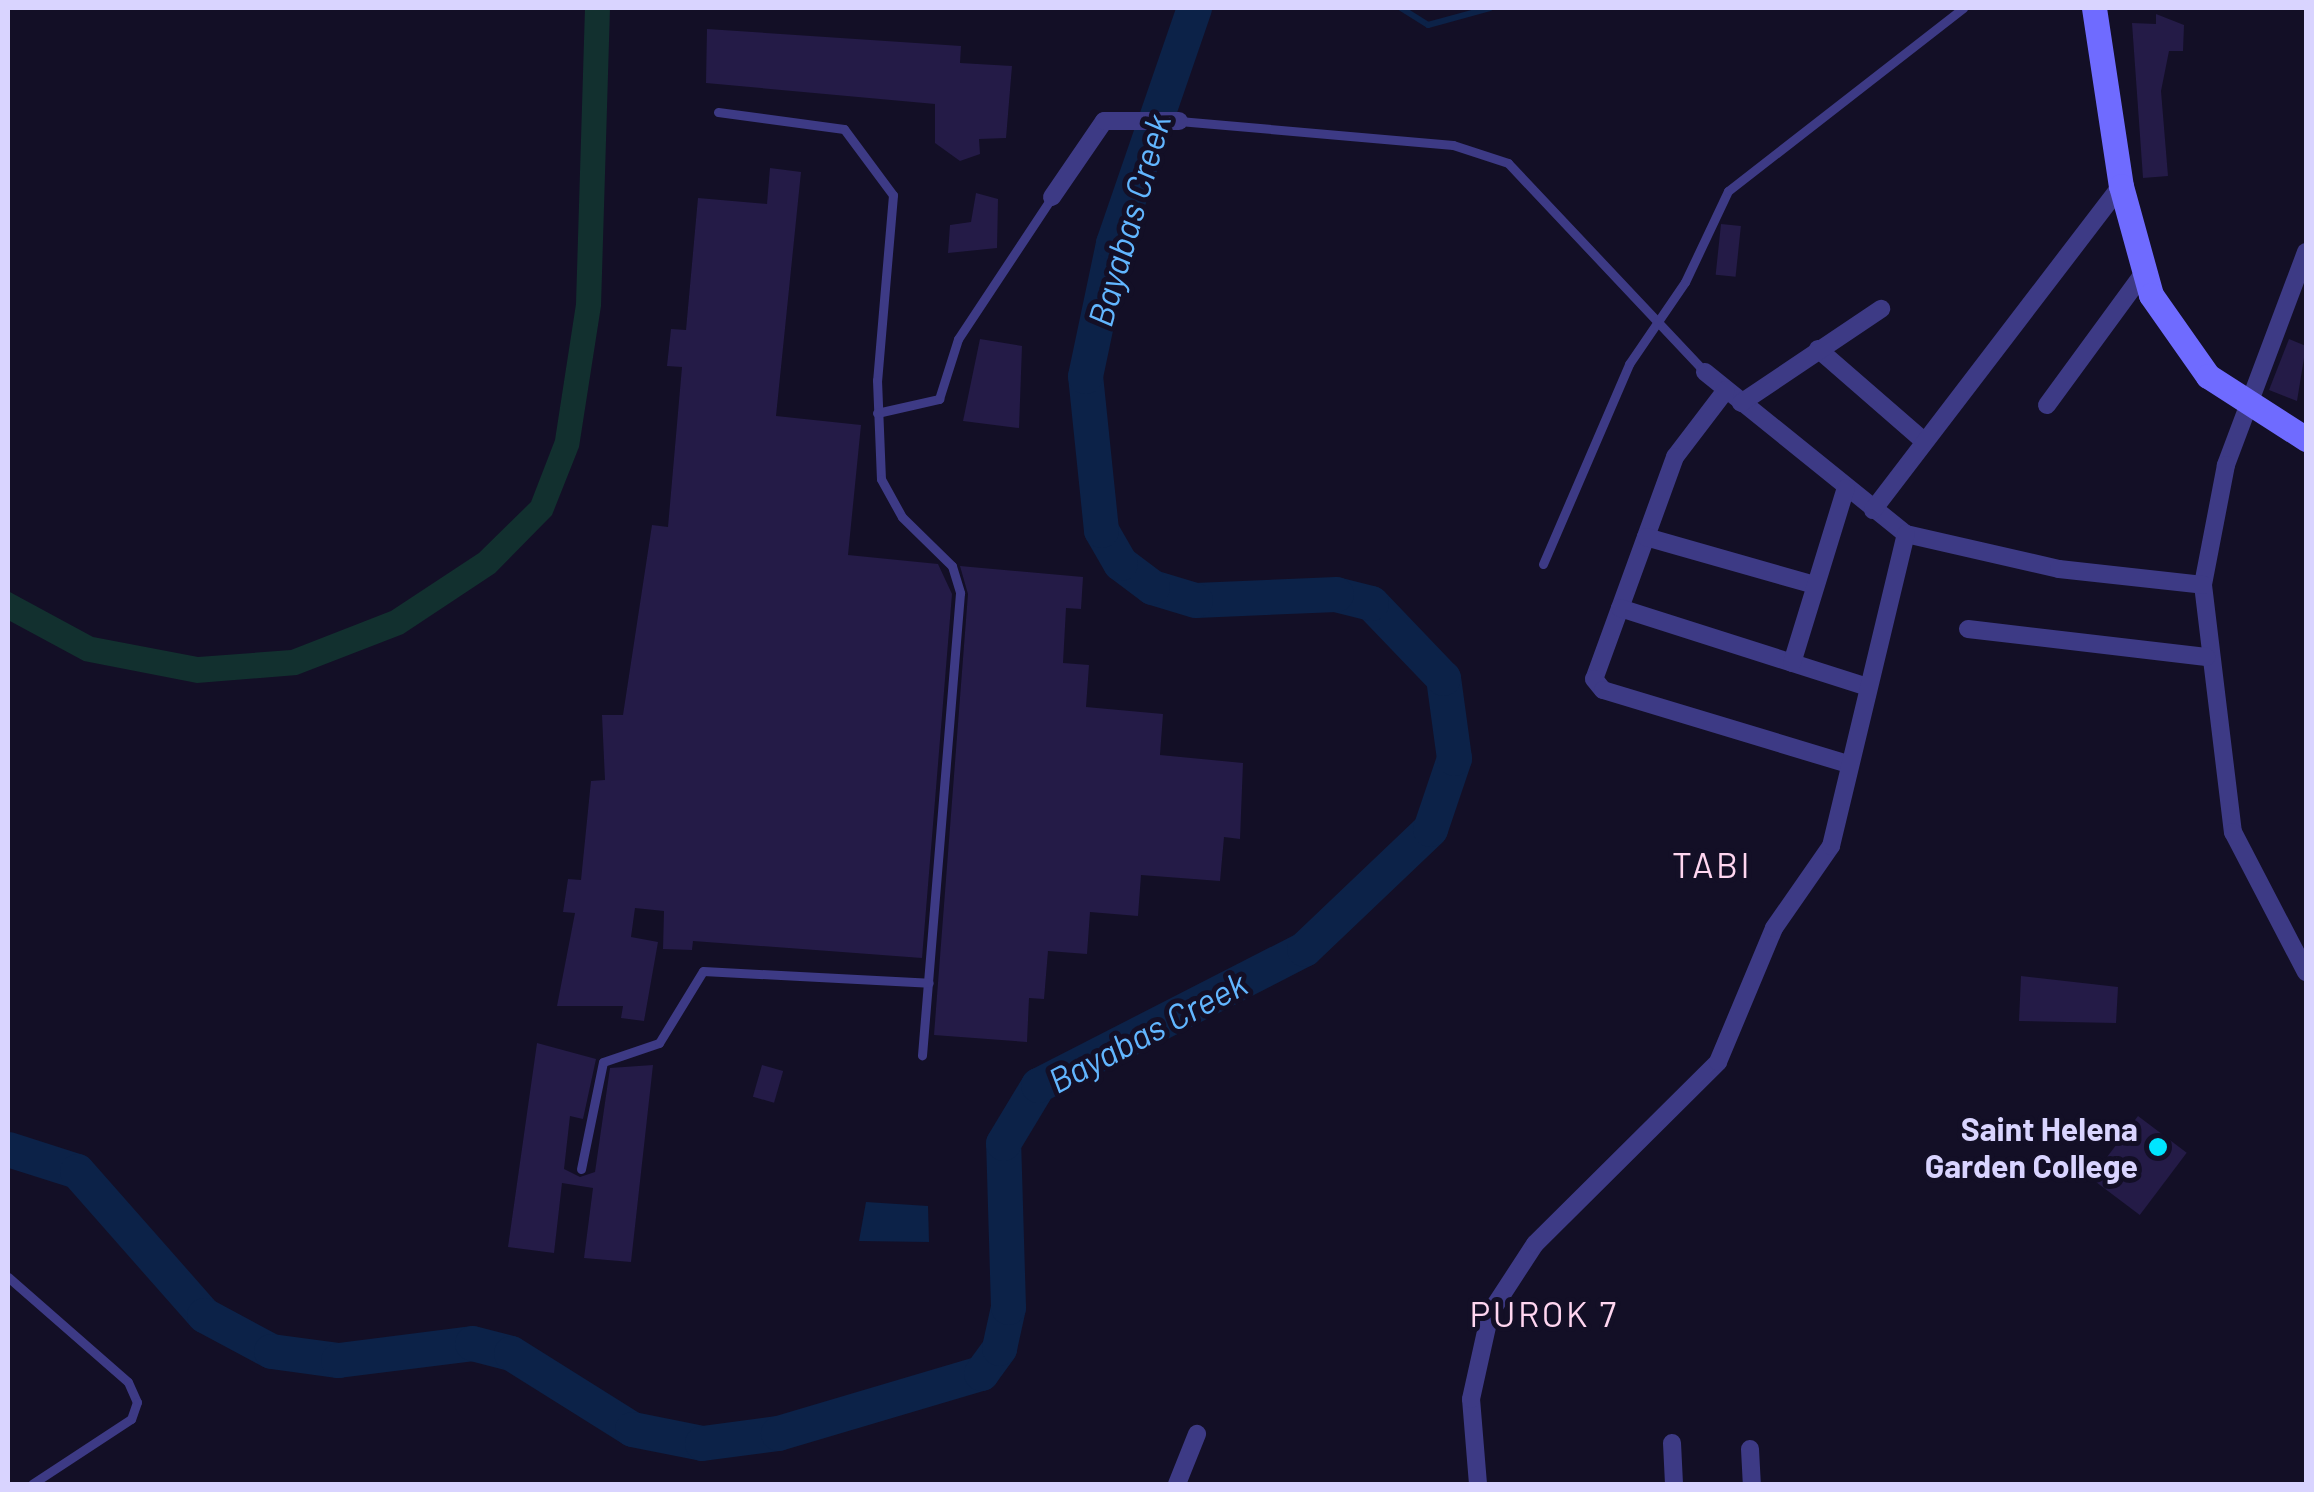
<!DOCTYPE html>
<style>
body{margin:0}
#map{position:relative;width:2314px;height:1492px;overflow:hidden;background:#130f26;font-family:Barlow,sans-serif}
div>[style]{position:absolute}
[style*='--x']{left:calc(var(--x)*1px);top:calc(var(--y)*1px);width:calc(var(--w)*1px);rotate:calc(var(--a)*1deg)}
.green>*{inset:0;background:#12302f}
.water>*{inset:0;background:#0c2248}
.stream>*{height:6px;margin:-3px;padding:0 3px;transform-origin:3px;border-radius:3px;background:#0c2248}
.river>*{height:35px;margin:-17.5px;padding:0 17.5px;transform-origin:17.5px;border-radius:17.5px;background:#0c2248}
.building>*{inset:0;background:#241b47;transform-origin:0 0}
.lane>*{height:9px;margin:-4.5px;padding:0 4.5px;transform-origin:4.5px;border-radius:4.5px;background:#3d3a85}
.street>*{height:18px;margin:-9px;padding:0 9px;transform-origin:9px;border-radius:9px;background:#3d3a85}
.secondary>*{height:25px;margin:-12.5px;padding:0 12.5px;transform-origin:12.5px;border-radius:12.5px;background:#6f6bff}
.dots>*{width:28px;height:28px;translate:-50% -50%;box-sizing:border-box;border:5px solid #130f26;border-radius:50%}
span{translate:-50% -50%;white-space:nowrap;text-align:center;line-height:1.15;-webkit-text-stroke:10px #130f26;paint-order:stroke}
.poi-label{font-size:32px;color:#d9d4ff;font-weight:700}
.right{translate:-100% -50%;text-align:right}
.water-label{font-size:35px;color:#62b6ff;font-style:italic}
.neighbourhood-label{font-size:35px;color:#ffd6f0;letter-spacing:2.5px}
.frame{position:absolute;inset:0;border:10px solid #d9d4ff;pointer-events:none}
</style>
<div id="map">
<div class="green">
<i style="clip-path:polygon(585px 8px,610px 8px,601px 306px,579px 447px,552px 515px,495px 573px,403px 634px,297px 675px,197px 683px,84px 661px,8px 620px,8px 591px,93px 637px,198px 657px,291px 650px,391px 611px,479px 553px,531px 502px,555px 440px,576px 304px)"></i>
</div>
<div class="water">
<i style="clip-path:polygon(866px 1202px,928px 1206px,929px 1242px,859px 1241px)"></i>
</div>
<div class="stream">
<i style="--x:1401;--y:8;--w:32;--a:32"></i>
<i style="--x:1428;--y:25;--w:64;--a:-15.3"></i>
</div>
<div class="river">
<i style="--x:8;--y:1149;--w:72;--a:17.7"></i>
<i style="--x:77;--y:1171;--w:192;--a:48.6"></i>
<i style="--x:204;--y:1315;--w:76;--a:28.2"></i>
<i style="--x:271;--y:1351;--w:68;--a:7.7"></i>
<i style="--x:338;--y:1360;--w:135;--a:-7.2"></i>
<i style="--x:472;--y:1343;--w:40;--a:14.4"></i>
<i style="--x:511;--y:1353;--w:143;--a:32.1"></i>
<i style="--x:632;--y:1429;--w:71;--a:11.3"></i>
<i style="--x:702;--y:1443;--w:77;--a:-7.5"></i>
<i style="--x:778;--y:1433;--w:212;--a:-16.5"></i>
<i style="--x:981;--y:1373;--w:31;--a:-54"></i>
<i style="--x:999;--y:1348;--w:42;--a:-77.6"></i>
<i style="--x:1008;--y:1307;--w:164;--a:-91.7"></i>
<i style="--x:1003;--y:1143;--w:68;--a:-58.9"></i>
<i style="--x:1038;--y:1085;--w:299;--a:-27.1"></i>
<i style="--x:1304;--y:949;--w:174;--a:-43.6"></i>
<i style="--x:1430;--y:829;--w:75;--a:-71.3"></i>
<i style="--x:1454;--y:758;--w:81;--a:-97.8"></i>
<i style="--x:1443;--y:678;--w:104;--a:-133.8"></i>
<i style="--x:1371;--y:603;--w:36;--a:-166"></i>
<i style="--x:1336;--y:594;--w:141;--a:177.6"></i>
<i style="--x:1195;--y:600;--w:45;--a:-163.2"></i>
<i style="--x:1152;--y:587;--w:40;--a:-143"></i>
<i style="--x:1120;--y:563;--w:38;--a:-120"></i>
<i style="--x:1101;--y:530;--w:155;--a:-95.9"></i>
<i style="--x:1085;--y:376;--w:136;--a:-78.1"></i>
<i style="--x:1113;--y:243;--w:249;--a:-71"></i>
</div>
<div class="building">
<i style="clip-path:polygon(2156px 14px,2184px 25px,2183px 51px,2169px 51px,2161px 91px,2168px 176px,2143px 178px,2132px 23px,2156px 24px)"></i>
<i style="clip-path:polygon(707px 29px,961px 46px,960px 63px,1012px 66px,1006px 138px,979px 139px,980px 154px,960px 161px,935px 143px,935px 104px,706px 83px)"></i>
<i style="clip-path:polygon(770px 168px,801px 172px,776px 416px,861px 425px,848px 555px,938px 564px,952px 594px,922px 958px,693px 941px,692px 950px,663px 949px,664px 911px,635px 908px,631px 937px,658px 942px,644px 1021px,621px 1018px,623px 1006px,557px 1006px,575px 913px,563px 912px,568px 879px,581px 880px,591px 781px,605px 780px,602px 715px,623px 715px,652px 525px,668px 527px,682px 367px,667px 366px,671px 329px,686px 330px,698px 198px,767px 204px)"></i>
<i style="clip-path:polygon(976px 193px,998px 199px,997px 248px,948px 253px,950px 225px,971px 222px)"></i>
<i style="left:1721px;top:224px;width:20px;height:51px;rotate:6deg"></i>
<i style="clip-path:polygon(980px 339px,1022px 346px,1019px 428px,963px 421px)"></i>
<i style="clip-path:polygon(2289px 339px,2306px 346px,2297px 401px,2269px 390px)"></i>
<i style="clip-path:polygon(960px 566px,1083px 577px,1081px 609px,1066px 608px,1063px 663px,1089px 665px,1086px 707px,1163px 714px,1160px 755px,1243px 763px,1240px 839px,1224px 837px,1220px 881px,1141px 875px,1138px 916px,1090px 912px,1087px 954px,1048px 951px,1044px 999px,1029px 998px,1027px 1042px,934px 1035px,968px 594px)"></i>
<i style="clip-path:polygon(2021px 976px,2118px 987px,2116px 1023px,2019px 1021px)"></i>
<i style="clip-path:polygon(537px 1043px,596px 1059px,583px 1119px,570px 1116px,564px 1169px,580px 1177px,595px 1172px,610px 1068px,653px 1065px,631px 1262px,584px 1258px,593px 1188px,562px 1183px,554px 1253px,508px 1247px)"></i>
<i style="left:762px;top:1065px;width:22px;height:33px;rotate:16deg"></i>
<i style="left:2138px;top:1116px;width:61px;height:78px;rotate:37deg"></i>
</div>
<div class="lane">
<i style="--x:718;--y:112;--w:127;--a:7.7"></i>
<i style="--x:844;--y:129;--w:82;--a:53.4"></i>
<i style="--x:893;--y:195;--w:186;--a:94.9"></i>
<i style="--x:877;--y:380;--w:99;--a:87.7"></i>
<i style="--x:881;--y:479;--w:43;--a:61.1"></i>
<i style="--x:902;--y:517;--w:70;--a:44.4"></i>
<i style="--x:952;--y:566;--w:28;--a:73"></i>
<i style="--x:960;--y:593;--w:464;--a:94.7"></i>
<i style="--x:1179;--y:121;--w:275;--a:5"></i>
<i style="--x:1453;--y:145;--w:58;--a:18.1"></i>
<i style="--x:1508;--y:163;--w:287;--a:46.7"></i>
<i style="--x:877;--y:413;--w:64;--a:-12.7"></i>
<i style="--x:939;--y:399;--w:63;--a:-72.4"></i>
<i style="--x:958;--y:339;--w:170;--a:-56.5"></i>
<i style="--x:1543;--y:564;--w:218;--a:-66.7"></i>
<i style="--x:1629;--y:364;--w:99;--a:-55.7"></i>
<i style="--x:1685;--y:282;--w:101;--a:-64.7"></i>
<i style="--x:1728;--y:191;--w:298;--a:-37.9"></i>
<i style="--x:581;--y:1169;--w:109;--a:-78.4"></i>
<i style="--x:603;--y:1062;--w:59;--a:-18.7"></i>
<i style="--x:659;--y:1043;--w:84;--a:-58.6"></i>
<i style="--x:703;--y:971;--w:226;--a:3"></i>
<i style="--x:8;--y:1277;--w:159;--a:41.2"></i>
<i style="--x:128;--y:1382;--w:22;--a:66"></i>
<i style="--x:137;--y:1402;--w:18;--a:109"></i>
<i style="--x:131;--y:1419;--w:118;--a:146.7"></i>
</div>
<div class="street">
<i style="--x:1052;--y:197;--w:92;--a:-55.6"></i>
<i style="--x:1104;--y:121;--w:75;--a:0"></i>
<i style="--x:2306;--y:252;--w:228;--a:110.6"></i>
<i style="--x:2226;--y:465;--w:122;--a:100.9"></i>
<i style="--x:2203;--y:585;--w:249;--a:83.1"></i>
<i style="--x:2233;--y:832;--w:158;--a:62.5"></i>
<i style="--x:1818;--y:349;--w:140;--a:41"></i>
<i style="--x:1705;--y:372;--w:258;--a:38.9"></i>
<i style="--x:1906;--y:534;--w:157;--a:12.9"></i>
<i style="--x:2059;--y:569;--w:145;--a:6.3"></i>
<i style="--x:1726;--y:390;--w:84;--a:127.3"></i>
<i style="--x:1675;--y:457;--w:236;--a:110"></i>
<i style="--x:1594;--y:679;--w:14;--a:51"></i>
<i style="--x:1603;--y:690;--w:256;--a:16.8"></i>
<i style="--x:1741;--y:403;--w:169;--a:-33.9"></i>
<i style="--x:2047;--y:405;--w:162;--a:-53.8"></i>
<i style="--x:1873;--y:510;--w:408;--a:-52.6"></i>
<i style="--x:1646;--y:537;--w:176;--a:15.9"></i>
<i style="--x:1620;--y:608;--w:260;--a:17.7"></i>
<i style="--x:1968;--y:629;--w:240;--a:6.7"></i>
<i style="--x:1792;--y:663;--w:183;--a:-72.9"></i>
<i style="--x:1672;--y:1443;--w:41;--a:87.2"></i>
<i style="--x:1750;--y:1449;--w:35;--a:87"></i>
<i style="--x:1177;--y:1484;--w:54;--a:-68.2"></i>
<i style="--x:1478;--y:1484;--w:85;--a:-94.7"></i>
<i style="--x:1471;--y:1399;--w:88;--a:-77.5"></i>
<i style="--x:1490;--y:1313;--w:82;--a:-56.9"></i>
<i style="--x:1535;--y:1244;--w:258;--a:-44.8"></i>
<i style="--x:1718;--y:1062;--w:145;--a:-67.3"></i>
<i style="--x:1774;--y:928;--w:100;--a:-55.2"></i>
<i style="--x:1831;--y:846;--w:321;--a:-76.5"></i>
</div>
<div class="secondary">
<i style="--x:2094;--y:8;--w:180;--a:81.4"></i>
<i style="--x:2121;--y:186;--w:113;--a:74.6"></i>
<i style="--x:2151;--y:295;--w:99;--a:54.9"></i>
<i style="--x:2208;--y:376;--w:117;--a:32.7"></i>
</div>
<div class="dots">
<i style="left:2158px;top:1147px;background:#00e5ff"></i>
</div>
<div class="poi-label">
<span class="right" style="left:2138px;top:1147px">Saint Helena<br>Garden College</span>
</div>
<div class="water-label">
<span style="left:1128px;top:220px;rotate:-74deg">Bayabas Creek</span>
<span style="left:1147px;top:1031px;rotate:-28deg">Bayabas Creek</span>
</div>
<div class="neighbourhood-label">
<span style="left:1712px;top:864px">TABI</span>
<span style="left:1544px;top:1313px">PUROK 7</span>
</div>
<div class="frame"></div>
</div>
